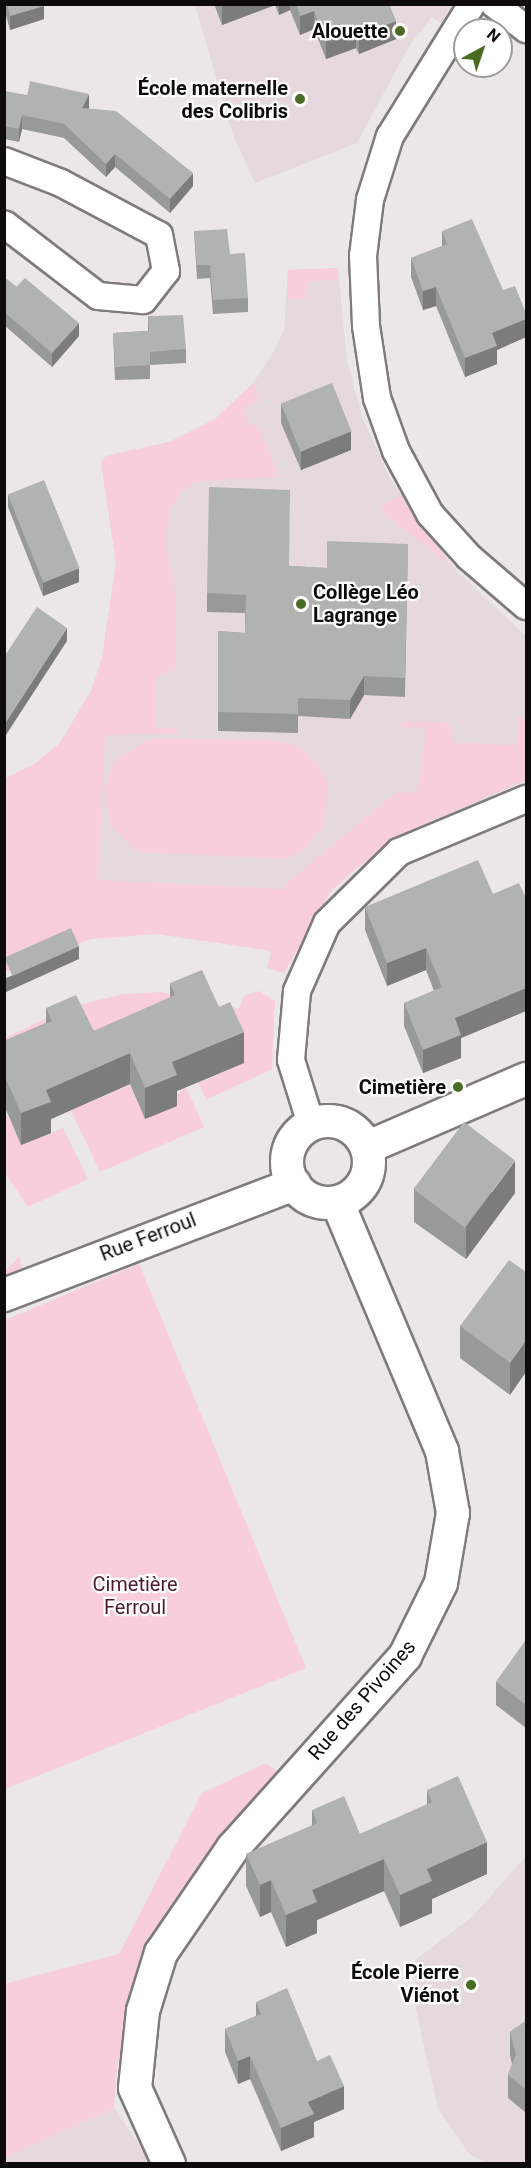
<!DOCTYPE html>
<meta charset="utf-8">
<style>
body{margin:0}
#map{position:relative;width:531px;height:2168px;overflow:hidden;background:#ebe7e8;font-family:Roboto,sans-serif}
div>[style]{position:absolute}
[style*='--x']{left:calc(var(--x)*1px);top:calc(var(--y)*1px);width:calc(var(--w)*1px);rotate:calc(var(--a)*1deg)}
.built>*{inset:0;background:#e6d9dd}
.green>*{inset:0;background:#f8cddc}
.roads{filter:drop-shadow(2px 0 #7f7b7c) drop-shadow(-2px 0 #7f7b7c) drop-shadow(0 2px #7f7b7c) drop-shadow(0 -2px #7f7b7c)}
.minor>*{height:26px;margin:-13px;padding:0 13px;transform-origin:13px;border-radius:13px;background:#fff}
.tertiary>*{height:32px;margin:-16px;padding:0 16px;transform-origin:16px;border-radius:16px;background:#fff}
.tertiary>.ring{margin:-16px;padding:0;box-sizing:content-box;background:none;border:32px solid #fff;border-radius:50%}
.wall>*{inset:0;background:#989a97}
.shaded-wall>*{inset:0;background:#7c7d7b;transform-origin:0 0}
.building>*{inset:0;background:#b1b3b0;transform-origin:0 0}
.dots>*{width:16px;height:16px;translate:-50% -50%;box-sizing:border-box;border:3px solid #fff;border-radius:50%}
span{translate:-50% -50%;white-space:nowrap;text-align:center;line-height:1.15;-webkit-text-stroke:4.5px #fff;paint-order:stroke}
.poi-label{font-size:20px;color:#0d0b0c;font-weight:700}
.right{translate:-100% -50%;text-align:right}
.left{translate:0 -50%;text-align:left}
.street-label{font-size:20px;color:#0d0b0c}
.park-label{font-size:20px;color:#4e182f}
.frame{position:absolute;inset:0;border:6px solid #0d0b0c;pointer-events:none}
.north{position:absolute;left:453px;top:18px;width:60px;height:60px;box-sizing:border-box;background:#fff;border:2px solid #9e9d9e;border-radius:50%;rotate:40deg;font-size:16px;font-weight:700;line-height:24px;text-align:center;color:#0d0b0c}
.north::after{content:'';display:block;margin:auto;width:21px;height:27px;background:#496b22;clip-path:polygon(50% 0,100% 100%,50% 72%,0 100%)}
</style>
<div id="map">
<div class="built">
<i style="clip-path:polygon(195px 5px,451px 5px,442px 24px,432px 17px,410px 45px,357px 143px,255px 183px,233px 135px)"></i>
<i style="clip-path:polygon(338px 268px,347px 361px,362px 416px,388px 475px,453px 567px,526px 636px,526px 780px,389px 843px,336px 884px,295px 947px,268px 937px,5px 921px,5px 778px,33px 765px,60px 743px,91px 691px,102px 658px,116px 563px,101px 462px,106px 456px,169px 442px,215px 419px,253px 383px,274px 351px,284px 330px,288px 270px)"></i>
<i style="clip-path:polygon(526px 1856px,526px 2163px,486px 2163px,470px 2155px,438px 2109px,416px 2010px,415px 1960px,472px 1917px)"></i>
<i style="clip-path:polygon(114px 2108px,152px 2163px,5px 2164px,4px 2158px)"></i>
</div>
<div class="green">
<i style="clip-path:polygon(338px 268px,338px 279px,308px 281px,306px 299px,287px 299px,288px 270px)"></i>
<i style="clip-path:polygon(253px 383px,260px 400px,243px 409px,249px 426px,257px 423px,279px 477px,197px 481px,182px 490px,170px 511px,165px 540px,176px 598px,175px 668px,156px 678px,155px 728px,178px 729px,178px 733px,105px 735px,98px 880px,280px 889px,395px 793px,418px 792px,426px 728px,401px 727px,402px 721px,449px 723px,454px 743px,516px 745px,519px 714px,526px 721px,526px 780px,421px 825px,359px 866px,330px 892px,284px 973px,267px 968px,271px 952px,266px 950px,156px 934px,91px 939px,5px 971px,5px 778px,33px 765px,60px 743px,91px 691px,102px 658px,116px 563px,101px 462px,106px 456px,169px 442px,215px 419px)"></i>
<i style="clip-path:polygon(401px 496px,419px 526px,453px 567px,382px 512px,383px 504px)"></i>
<i style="clip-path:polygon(149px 739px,276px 740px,299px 747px,321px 768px,328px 785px,323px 827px,303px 851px,286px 859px,139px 852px,110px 825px,104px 789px,116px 760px)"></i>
<i style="clip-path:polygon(259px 991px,275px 1001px,272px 1069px,206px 1100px,198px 1082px,244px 1063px,5px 1072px,5px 1038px,70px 1007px,124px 994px,161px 992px,239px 1009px,244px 996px)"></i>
<i style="clip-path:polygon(130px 1085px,146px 1119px,186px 1087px,204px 1127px,100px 1172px,71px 1110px)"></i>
<i style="clip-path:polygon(4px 1111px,22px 1145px,63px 1128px,88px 1179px,28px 1207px,5px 1173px)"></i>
<i style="clip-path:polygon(19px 1256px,23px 1271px,5px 1279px,5px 1272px)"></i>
<i style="clip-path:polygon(139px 1264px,306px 1668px,5px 1789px,5px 1320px)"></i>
<i style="clip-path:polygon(266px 1763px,278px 1772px,168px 1923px,137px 1975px,117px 2067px,114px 2108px,5px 2158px,4px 1984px,119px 1954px,202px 1793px)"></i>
</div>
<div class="roads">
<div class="minor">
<i style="--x:472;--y:4;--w:155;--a:121.8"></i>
<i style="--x:390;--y:136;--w:67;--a:107.4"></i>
<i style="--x:370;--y:200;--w:56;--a:97.1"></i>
<i style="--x:363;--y:256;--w:70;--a:87.5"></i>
<i style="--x:366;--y:326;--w:73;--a:81.3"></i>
<i style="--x:377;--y:398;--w:56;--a:70.3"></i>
<i style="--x:396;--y:451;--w:72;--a:61.6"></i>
<i style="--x:430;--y:514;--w:58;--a:47.8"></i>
<i style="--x:469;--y:557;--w:75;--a:40.7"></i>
<i style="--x:494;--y:4;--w:41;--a:38"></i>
<i style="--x:4;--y:161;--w:61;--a:21.1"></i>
<i style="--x:61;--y:183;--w:111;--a:28"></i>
<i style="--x:159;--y:235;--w:37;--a:79"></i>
<i style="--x:166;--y:271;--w:37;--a:128"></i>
<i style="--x:143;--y:300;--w:45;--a:-174.9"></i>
<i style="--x:98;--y:296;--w:118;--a:-142.5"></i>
<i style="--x:311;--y:1124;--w:67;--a:-107.4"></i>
<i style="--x:291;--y:1060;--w:69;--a:-85"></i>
<i style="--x:297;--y:991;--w:74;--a:-66.2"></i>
<i style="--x:327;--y:923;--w:101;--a:-44.6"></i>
<i style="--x:399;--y:852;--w:138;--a:-22.7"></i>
</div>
<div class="tertiary">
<i class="ring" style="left:287px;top:1121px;width:50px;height:50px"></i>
<i style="--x:368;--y:1147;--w:172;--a:-23.3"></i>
<i style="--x:4;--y:1295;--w:311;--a:-20.9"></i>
<i style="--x:169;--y:2164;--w:83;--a:-114.1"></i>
<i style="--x:135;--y:2088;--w:77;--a:-84.1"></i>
<i style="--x:143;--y:2011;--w:61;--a:-72.8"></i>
<i style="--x:161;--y:1953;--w:127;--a:-55.6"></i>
<i style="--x:233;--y:1848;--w:258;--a:-48.1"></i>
<i style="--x:405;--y:1656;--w:81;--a:-63.7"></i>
<i style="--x:441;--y:1583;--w:71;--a:-80.3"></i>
<i style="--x:453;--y:1513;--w:63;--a:-100.1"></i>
<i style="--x:442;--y:1451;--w:268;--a:-112.8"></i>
</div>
</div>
<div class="wall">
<i style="clip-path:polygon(4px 4px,46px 4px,44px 5px,44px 19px,10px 30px,4px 8px)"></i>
<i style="clip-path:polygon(214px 4px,389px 4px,396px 39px,359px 54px,356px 48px,326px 59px,314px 29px,300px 35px,290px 10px,279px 15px,275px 5px,222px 25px)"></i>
<i style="clip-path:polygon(4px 91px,89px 107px,89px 109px,193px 186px,170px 213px,115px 167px,106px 177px,64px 138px,22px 129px,19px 142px,4px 139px)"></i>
<i style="clip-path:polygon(194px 231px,230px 254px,248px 298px,248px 312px,213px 314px,210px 278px,197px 279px)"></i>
<i style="clip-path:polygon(442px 231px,526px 313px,526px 337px,497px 350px,497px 364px,465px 377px,436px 306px,423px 310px,411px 277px,411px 258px,442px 246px)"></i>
<i style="clip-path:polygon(4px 277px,79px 336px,52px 367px,4px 325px)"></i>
<i style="clip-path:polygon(148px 316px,186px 349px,186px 363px,150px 365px,150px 379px,115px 380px,113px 333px,148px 331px)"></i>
<i style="clip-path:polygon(281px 404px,351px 450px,301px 470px,281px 423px)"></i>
<i style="clip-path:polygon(8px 494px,79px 582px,43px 596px,8px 507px)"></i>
<i style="clip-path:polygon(408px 544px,405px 697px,364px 695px,350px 719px,298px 716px,298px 733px,218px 731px,218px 631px,245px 633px,245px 613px,207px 612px,207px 593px,289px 566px,327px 568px)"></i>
<i style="clip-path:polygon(493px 894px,526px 898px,526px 1011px,461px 1038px,461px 1058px,423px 1073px,404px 1026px,404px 1003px,434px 991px,426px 970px,387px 986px,365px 930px,365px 907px)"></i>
<i style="clip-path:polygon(170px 983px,244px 1063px,177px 1091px,177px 1106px,145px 1119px,130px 1084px,51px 1119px,51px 1133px,21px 1145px,6px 1110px,4px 1041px,46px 1023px,46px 1008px,94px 1031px,170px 998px)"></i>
<i style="clip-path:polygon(414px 1189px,515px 1193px,466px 1259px,414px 1222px)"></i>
<i style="clip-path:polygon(526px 1272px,510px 1395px,460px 1358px,460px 1326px)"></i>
<i style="clip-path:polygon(526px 1640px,526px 1728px,496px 1705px,496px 1682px)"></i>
<i style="clip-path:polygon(427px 1790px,487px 1874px,432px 1899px,432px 1913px,400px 1927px,384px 1891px,317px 1920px,317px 1933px,286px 1947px,271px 1912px,260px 1917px,246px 1886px,246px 1854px,312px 1826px,312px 1810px,360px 1834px,427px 1805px)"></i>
<i style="clip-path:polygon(256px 2002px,317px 2061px,344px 2109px,314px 2122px,314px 2137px,281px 2151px,250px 2079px,238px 2084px,225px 2052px,225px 2029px,256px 2016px)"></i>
<i style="clip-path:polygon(526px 2021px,526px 2115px,525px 2112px,508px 2098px,508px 2075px,512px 2064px,510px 2055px,510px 2032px)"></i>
</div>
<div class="shaded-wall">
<i style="clip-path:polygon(227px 4px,275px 4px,275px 5px,222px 25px,222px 6px)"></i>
<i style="clip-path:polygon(279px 4px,290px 4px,290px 10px,279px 15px)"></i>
<i style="clip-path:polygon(44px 6px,44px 19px,10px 30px,10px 16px)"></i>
<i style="clip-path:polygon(314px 11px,314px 29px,300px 35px,300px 16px)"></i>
<i style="clip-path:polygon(396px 21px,396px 39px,359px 54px,359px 36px)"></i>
<i style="clip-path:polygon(356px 30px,356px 48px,326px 59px,326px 41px)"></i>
<i style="clip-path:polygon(89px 94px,89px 107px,82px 121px,82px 108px)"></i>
<i style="clip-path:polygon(22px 115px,22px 129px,19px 142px,19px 129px)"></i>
<i style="clip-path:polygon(115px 154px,115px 167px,106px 177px,106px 164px)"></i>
<i style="clip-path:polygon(193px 173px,193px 186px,170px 213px,170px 199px)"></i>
<i style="clip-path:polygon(436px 287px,436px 306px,423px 310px,423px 291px)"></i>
<i style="clip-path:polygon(526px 319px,526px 337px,497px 350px,497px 364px,465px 377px,465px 358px,492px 333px)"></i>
<i style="clip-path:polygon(79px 323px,79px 336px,52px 367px,52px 353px)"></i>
<i style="clip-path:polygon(351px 431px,351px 450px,301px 470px,301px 451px)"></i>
<i style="clip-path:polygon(79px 568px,79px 582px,43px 596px,43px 583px)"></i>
<i style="clip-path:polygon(67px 628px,67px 641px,4px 738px,4px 725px)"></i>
<i style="clip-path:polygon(364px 676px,364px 695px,350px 719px,350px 700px)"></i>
<i style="clip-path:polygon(79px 946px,79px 959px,4px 993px,4px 979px)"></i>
<i style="clip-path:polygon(426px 948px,426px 970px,387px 986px,387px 963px)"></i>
<i style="clip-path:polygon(526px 988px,526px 1011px,461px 1038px,461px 1058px,423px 1073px,423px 1050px,455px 1018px)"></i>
<i style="clip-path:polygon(244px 1032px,244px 1063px,177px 1091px,177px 1106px,145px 1119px,145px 1088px,172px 1062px)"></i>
<i style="clip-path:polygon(130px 1053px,130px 1084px,51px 1119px,51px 1133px,21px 1145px,21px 1113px,46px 1090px)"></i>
<i style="left:6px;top:1079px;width:31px;height:2px;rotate:90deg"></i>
<i style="clip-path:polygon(515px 1161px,515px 1193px,466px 1259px,466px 1227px)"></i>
<i style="clip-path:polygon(526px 1340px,526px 1372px,510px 1395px,510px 1363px)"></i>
<i style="clip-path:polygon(487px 1842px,487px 1874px,432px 1899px,432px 1913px,400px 1927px,400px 1895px,427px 1869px)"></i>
<i style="clip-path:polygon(384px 1859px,384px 1891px,317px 1920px,317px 1933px,286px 1947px,286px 1915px,312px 1890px)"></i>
<i style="clip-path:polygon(271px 1880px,271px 1912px,260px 1917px,260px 1885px)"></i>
<i style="clip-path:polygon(250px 2056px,250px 2079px,238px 2084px,238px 2061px)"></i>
<i style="clip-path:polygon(344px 2086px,344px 2109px,314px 2122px,314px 2137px,281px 2151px,281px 2128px,308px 2102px)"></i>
</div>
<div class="building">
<i style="clip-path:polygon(7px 4px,44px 4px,44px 6px,10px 16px)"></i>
<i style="clip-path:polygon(296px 4px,389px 4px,396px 21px,359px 36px,356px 30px,326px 41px,314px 11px,300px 16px)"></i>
<i style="clip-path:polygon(30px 81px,89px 94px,82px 108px,116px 111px,193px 173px,170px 199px,115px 154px,106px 164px,64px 124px,22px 115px,19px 129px,4px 126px,4px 91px,27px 96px)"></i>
<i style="clip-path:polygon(472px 219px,503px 290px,515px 286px,526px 313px,526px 319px,492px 333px,497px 346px,465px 358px,436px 287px,423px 291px,411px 258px,447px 244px,442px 231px)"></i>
<i style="clip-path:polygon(227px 229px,230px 254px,245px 253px,248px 298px,213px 300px,210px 265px,197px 265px,194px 231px)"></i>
<i style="clip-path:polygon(4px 277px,16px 287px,25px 278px,79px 323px,52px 353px,4px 312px)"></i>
<i style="clip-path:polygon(183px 315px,186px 349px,150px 352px,150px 365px,115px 367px,113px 333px,149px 331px,148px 316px)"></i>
<i style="left:332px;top:383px;width:52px;height:55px;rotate:68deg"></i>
<i style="left:44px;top:480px;width:95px;height:39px;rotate:68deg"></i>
<i style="clip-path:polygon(209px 487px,290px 490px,289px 566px,327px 568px,327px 541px,408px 544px,405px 678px,364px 676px,350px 700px,298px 698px,298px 714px,218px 712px,218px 631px,245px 633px,246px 595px,207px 593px)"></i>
<i style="clip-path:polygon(37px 607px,67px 628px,4px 725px,4px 657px)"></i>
<i style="clip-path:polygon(478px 860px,493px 894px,519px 883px,526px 898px,526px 988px,455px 1018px,461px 1035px,423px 1050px,404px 1003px,442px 987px,426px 948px,387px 963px,365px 907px)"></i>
<i style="left:71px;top:928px;width:20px;height:73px;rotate:66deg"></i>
<i style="clip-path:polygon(202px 970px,219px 1007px,230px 1002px,244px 1032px,172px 1062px,177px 1075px,145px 1088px,130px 1053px,46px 1090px,51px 1102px,21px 1113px,6px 1079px,4px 1080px,4px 1041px,52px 1021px,46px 1008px,76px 995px,94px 1031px,175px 995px,170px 983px)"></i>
<i style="left:464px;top:1122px;width:64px;height:84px;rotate:37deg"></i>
<i style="clip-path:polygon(509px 1260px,526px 1272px,526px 1340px,510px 1363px,460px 1326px)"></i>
<i style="clip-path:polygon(526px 1640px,526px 1705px,496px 1682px)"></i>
<i style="clip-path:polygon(458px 1776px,487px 1842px,427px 1869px,432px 1881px,400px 1895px,384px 1859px,312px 1890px,317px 1902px,286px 1915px,271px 1880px,260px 1885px,246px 1854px,317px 1823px,312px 1810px,344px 1796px,360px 1834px,432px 1802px,427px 1790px)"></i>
<i style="clip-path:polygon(287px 1988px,317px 2061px,330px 2055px,344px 2086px,308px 2102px,314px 2114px,281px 2128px,250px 2056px,238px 2061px,225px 2029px,261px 2014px,256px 2002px)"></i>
<i style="clip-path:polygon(526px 2021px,526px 2092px,525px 2089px,508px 2075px,516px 2054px,510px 2032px)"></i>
</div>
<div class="dots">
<i style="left:400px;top:31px;background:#496b22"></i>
<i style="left:300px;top:99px;background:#496b22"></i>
<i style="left:301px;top:604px;background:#496b22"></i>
<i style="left:458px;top:1087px;background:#496b22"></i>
<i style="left:471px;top:1985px;background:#496b22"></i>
</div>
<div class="poi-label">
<span class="right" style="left:388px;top:31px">Alouette</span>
<span class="right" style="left:288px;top:100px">École maternelle<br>des Colibris</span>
<span class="left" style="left:313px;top:604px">Collège Léo<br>Lagrange</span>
<span class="right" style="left:446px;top:1087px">Cimetière</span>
<span class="right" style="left:459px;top:1984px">École Pierre<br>Viénot</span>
</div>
<div class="street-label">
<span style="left:148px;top:1237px;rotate:-21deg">Rue Ferroul</span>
<span style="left:362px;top:1700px;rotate:-49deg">Rue des Pivoines</span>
</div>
<div class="park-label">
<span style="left:135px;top:1596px">Cimetière<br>Ferroul</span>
</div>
<div class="frame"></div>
<div class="north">N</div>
</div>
